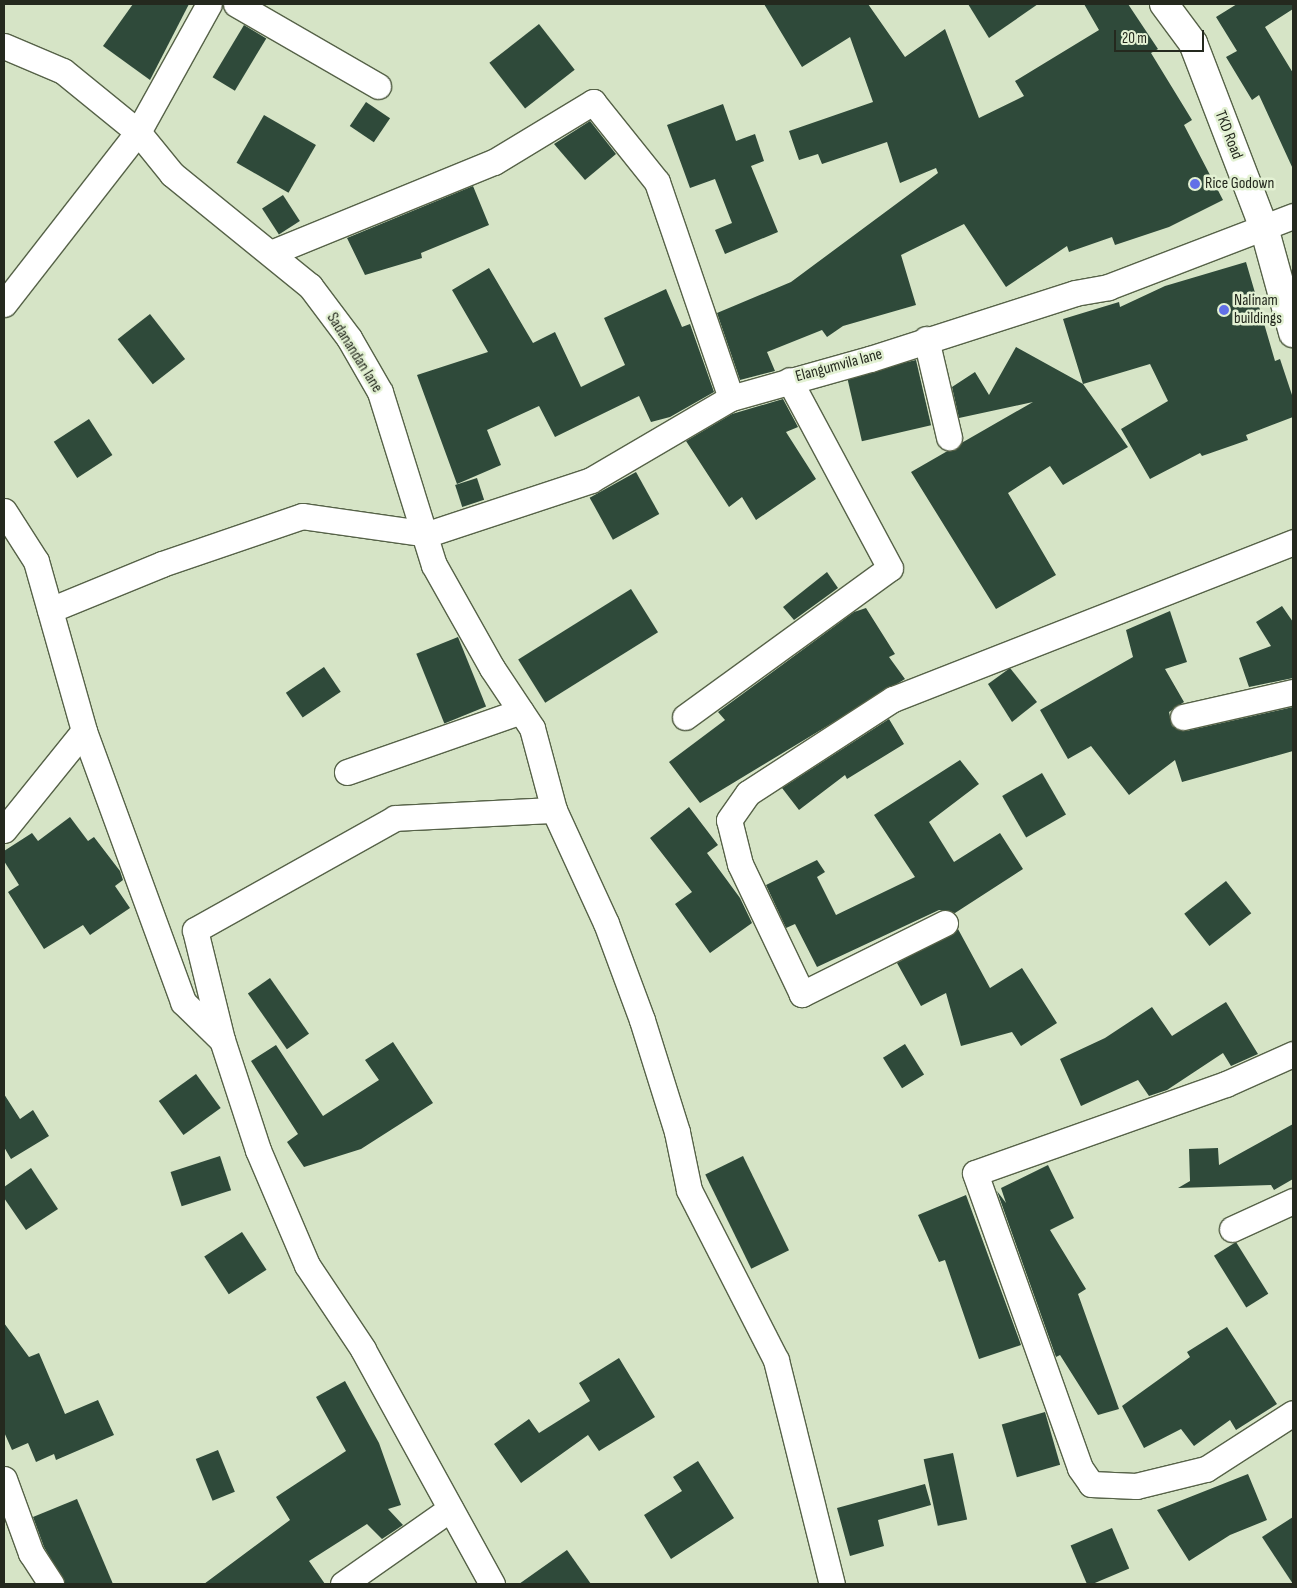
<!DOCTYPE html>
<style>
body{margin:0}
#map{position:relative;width:1297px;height:1588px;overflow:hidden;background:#d6e4c6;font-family:"Sofia Sans Condensed",sans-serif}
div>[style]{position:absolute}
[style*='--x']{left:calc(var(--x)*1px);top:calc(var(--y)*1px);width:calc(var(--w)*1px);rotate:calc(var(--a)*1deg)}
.building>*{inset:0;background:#2f4a3a;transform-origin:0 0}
.roads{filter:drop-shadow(1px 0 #566248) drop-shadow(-1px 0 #566248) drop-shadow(0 1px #566248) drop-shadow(0 -1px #566248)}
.street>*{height:25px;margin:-12.5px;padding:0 12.5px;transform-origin:12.5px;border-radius:12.5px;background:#fff}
.secondary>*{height:28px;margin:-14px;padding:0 14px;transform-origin:14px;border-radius:14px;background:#fff}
.dots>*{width:14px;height:14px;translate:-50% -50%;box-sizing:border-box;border:2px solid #e3f1d3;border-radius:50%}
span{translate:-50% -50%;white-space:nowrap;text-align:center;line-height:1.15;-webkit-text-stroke:5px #e3f1d3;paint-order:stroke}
.street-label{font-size:16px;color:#24291e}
.poi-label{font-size:16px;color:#24291e}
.left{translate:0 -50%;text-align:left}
.frame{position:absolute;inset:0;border:5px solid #24291e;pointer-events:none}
.scale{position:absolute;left:1114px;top:30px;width:90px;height:22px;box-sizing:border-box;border:2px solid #24291e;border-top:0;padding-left:6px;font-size:15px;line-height:18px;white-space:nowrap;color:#24291e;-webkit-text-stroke:4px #e3f1d3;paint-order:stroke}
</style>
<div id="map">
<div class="building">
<i style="clip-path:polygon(133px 4px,189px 4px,150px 80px,103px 46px)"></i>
<i style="clip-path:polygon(764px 4px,868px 4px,905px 57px,945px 29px,979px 118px,1024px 96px,1015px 81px,1099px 30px,1084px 4px,1128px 4px,1158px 49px,1151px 53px,1192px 120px,1184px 125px,1223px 200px,1169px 227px,1115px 245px,1112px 237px,1069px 252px,1067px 246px,1006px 287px,964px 224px,901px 255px,916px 305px,843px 326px,827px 337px,822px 330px,767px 352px,775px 371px,740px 380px,717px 313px,791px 282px,938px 173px,936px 168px,900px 183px,887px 142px,822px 164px,818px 154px,799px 160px,789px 131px,873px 102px,850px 37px,802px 67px)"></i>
<i style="clip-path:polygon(968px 4px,1038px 4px,989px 38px)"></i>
<i style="clip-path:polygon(1237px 4px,1293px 4px,1293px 9px,1265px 27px,1293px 73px,1293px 169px,1259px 95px,1252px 100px,1226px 57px,1237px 51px,1216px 17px)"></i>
<i style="left:539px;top:24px;width:58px;height:63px;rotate:52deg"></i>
<i style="left:244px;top:25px;width:26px;height:61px;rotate:31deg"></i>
<i style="left:366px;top:102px;width:29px;height:29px;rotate:34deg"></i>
<i style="clip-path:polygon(723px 104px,736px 141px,755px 134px,764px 161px,751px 166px,778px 232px,725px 254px,715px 230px,732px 223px,715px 179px,690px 188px,667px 125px)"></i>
<i style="left:264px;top:115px;width:60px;height:55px;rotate:30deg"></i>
<i style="clip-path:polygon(590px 121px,616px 154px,585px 180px,554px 144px)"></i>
<i style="clip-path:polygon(473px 186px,489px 225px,421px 253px,422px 258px,365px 275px,347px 238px)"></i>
<i style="left:283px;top:195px;width:31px;height:25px;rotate:57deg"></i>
<i style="clip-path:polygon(1246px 262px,1275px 361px,1280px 359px,1293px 398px,1293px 417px,1246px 435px,1248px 440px,1202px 456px,1200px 453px,1150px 479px,1121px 429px,1168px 401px,1150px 364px,1083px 384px,1128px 447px,1063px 485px,1050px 466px,1008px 493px,1056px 575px,996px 609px,911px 472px,1033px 402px,959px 418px,952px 387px,975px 372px,989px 395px,1016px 347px,1083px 384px,1063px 319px,1119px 302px,1120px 307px,1165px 286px)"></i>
<i style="clip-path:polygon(489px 268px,533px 343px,555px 332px,581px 387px,625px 365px,604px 318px,666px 289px,682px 327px,690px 324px,714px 392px,670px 417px,651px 422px,639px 396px,555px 437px,539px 406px,487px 430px,501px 465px,457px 484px,417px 375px,488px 352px,452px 290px)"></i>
<i style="left:150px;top:314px;width:57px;height:41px;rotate:52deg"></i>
<i style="left:916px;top:360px;width:67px;height:71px;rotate:77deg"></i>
<i style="clip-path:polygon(783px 399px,798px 427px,786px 432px,816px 479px,756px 520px,742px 497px,729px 507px,686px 441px,732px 414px)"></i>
<i style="left:89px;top:419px;width:43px;height:42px;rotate:57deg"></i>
<i style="left:636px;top:472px;width:48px;height:53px;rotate:61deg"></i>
<i style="left:477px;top:478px;width:23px;height:23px;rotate:72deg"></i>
<i style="clip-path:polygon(827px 572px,838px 588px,794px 620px,783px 607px)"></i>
<i style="left:631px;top:589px;width:51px;height:133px;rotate:58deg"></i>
<i style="clip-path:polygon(1282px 606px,1293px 622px,1293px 678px,1249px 687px,1239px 658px,1271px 646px,1256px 622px)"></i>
<i style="clip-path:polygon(866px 608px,895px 654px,889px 657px,905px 679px,700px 803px,669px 762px,725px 720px,718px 712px,854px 612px)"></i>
<i style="clip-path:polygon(1170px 611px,1187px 662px,1165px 669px,1184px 702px,1169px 712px,1172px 726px,1186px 731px,1293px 707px,1293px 751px,1182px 782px,1175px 760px,1129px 795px,1091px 746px,1068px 759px,1040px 710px,1133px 657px,1126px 630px)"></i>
<i style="left:458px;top:637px;width:75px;height:45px;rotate:68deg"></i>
<i style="left:324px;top:667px;width:30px;height:46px;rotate:56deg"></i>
<i style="clip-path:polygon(1010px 668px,1037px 702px,1012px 722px,988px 684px)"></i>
<i style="clip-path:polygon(889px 719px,904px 744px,847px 779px,845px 775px,799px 810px,782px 788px)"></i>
<i style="clip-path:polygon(960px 760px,979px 784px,929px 822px,954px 862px,1000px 833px,1023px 869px,955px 913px,939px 910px,817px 967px,795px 924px,786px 928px,766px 885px,817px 860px,825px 872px,817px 877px,836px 915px,915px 877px,874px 815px)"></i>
<i style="left:1042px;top:773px;width:48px;height:46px;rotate:60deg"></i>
<i style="clip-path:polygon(689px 807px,718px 845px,707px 853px,740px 898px,752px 923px,710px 953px,675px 904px,692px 892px,650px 838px)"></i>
<i style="clip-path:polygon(70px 817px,88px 841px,94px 837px,120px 871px,123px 880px,115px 886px,130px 908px,90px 935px,83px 925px,44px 949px,8px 892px,19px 885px,4px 861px,4px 851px,32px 833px,38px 841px)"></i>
<i style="left:1226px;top:881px;width:41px;height:53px;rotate:52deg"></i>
<i style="clip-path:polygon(958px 929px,990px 988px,1022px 968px,1057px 1023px,1021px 1046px,1012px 1032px,961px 1046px,946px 993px,921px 1006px,897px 963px)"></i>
<i style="left:270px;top:978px;width:68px;height:27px;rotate:55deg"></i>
<i style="clip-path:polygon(1226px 1002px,1258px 1054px,1231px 1066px,1223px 1053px,1167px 1090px,1149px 1096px,1138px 1080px,1081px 1106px,1060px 1059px,1105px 1038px,1152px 1007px,1172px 1036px)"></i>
<i style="clip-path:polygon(393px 1042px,433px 1103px,361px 1149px,304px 1167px,287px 1142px,298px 1134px,251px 1061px,276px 1045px,323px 1116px,379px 1080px,365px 1060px)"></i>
<i style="left:905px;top:1044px;width:36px;height:26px;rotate:58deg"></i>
<i style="left:196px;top:1074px;width:42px;height:46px;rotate:54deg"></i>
<i style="clip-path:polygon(4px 1094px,20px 1119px,33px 1110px,49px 1136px,11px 1159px,4px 1147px)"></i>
<i style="clip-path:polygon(1293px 1124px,1293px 1179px,1274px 1190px,1271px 1185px,1178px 1188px,1190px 1181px,1189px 1149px,1218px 1148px,1219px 1165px)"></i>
<i style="left:220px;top:1156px;width:36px;height:52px;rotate:72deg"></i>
<i style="left:743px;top:1156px;width:105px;height:42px;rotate:64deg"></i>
<i style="clip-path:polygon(1048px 1165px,1074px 1218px,1050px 1230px,1086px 1289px,1078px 1294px,1119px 1409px,1098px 1415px,1060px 1355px,1056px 1357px,997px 1191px,1006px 1203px,1001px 1188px)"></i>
<i style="clip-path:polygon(31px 1168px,58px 1209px,26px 1230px,4px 1198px,4px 1187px)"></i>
<i style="clip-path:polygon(966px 1195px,1021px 1345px,979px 1359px,945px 1260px,939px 1262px,918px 1215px)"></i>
<i style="left:242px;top:1232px;width:45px;height:45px;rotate:57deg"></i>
<i style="left:1236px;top:1242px;width:61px;height:26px;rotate:58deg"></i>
<i style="clip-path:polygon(4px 1323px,29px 1357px,39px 1353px,65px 1414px,98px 1400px,114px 1435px,56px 1460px,54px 1454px,36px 1462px,28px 1443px,12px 1450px,4px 1432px)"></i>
<i style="clip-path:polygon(1227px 1327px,1277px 1404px,1236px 1430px,1230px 1420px,1194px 1446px,1181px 1429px,1144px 1448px,1122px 1406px,1190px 1357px,1187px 1352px)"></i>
<i style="clip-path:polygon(619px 1358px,655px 1417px,599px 1451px,588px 1435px,521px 1483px,494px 1444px,529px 1419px,539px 1433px,590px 1401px,579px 1383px)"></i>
<i style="clip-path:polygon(345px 1381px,379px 1443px,401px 1505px,388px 1509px,403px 1525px,382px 1539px,367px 1524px,309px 1561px,325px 1584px,204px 1584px,290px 1520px,276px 1497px,346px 1451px,316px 1397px)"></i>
<i style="left:1045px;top:1412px;width:55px;height:45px;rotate:74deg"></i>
<i style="left:218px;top:1450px;width:45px;height:24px;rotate:68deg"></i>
<i style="left:953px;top:1453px;width:68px;height:30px;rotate:78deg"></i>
<i style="clip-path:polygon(698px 1461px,734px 1518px,671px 1559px,644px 1515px,682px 1491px,673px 1477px)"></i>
<i style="clip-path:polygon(1248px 1474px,1267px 1520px,1230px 1535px,1189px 1561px,1157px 1510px)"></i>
<i style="clip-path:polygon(925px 1484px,931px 1505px,878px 1520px,884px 1546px,850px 1556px,837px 1508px)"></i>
<i style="clip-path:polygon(77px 1499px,113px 1584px,65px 1584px,44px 1547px,33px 1517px)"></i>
<i style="clip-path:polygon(1293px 1517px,1293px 1584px,1262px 1537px)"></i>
<i style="left:1112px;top:1528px;width:44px;height:45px;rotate:67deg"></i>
<i style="clip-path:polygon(567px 1550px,591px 1584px,519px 1584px)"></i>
</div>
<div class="roads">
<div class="street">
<i style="--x:236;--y:4;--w:164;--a:30"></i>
<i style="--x:4;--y:46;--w:64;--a:23"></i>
<i style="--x:63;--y:71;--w:97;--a:39.1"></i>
<i style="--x:138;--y:132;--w:54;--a:51"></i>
<i style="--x:172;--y:174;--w:178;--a:39.1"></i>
<i style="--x:310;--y:286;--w:65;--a:53.1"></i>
<i style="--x:349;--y:338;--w:62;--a:60.1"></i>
<i style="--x:380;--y:392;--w:181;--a:72.7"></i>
<i style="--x:434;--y:565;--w:118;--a:60.6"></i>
<i style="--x:492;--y:668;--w:72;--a:56.3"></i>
<i style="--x:532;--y:728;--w:85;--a:75"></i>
<i style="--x:273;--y:252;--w:239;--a:-22.2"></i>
<i style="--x:494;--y:162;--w:116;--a:-31.2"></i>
<i style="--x:593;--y:102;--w:102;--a:51.3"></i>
<i style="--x:657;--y:182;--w:228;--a:71.1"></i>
<i style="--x:4;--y:304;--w:218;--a:-52.1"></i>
<i style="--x:138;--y:132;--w:146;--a:-61"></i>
<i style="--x:926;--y:339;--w:101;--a:76.8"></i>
<i style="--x:4;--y:511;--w:59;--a:57.4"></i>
<i style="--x:36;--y:561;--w:177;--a:74.2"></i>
<i style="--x:84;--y:731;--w:289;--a:69.9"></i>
<i style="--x:183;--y:1002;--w:54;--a:44.3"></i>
<i style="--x:50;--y:610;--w:121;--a:-22.3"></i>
<i style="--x:162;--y:564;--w:148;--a:-18.9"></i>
<i style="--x:302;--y:516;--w:127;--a:8.1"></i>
<i style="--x:428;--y:534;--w:172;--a:-18.3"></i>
<i style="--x:591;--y:480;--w:162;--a:-30.4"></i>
<i style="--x:731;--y:398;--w:144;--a:-15.7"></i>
<i style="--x:870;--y:359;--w:215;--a:-17.8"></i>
<i style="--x:1075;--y:293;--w:34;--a:-10"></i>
<i style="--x:1108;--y:287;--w:198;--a:-21"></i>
<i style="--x:685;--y:717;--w:253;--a:-36"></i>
<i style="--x:890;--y:568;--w:213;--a:-118.2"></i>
<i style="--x:1183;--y:717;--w:113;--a:-12.8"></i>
<i style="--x:347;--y:772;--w:184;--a:-19.3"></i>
<i style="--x:4;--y:830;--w:127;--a:-51.1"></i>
<i style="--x:945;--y:923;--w:160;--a:153.6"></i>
<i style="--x:802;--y:994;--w:144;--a:-115.5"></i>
<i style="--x:740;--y:864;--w:45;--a:-104"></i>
<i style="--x:729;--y:820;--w:33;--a:-55"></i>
<i style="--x:748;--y:793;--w:173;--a:-33"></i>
<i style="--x:893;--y:699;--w:430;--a:-21.4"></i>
<i style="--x:1293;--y:1054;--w:73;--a:155.9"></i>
<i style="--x:1226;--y:1084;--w:266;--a:160.5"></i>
<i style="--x:975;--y:1173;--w:313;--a:70.4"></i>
<i style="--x:1080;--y:1468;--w:19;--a:55"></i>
<i style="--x:1091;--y:1484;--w:45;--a:2.5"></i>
<i style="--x:1136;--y:1486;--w:72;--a:-13.7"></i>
<i style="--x:1206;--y:1469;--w:103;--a:-32.8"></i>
<i style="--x:1232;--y:1229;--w:67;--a:-24.7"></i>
<i style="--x:4;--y:1479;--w:79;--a:70"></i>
<i style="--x:31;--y:1553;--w:37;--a:57"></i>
<i style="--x:343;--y:1584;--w:131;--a:-35"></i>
<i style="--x:492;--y:1584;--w:268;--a:-118.8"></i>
<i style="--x:363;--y:1349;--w:101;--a:-123.7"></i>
<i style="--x:307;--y:1265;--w:125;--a:-113.1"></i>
<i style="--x:258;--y:1150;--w:116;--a:-108.1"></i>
<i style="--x:222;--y:1040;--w:113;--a:-103.8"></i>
<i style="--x:195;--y:930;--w:229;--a:-29.2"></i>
<i style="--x:395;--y:818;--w:159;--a:-2.9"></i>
<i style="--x:554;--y:810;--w:124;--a:65.3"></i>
<i style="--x:606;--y:923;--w:103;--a:69.6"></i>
<i style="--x:642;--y:1020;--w:117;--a:72.6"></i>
<i style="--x:677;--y:1132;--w:59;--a:78.3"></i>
<i style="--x:689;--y:1190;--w:191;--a:62.9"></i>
<i style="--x:776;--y:1360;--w:231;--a:76"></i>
</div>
<div class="secondary">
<i style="--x:1164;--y:4;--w:49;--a:53.4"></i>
<i style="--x:1193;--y:43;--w:201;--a:69"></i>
<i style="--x:1265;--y:231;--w:106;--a:74.6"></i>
</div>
</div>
<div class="dots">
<i style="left:1195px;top:184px;background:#626fe7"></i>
<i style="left:1224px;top:310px;background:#626fe7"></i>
</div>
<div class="street-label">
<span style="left:1228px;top:135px;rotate:69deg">TKD Road</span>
<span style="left:354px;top:353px;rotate:58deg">Sadanandan lane</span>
<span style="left:839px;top:366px;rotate:-15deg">Elangumvila lane</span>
</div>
<div class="poi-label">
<span class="left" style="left:1205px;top:184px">Rice Godown</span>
<span class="left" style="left:1234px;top:310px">Nalinam<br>buildings</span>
</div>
<div class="frame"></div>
<div class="scale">20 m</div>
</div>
